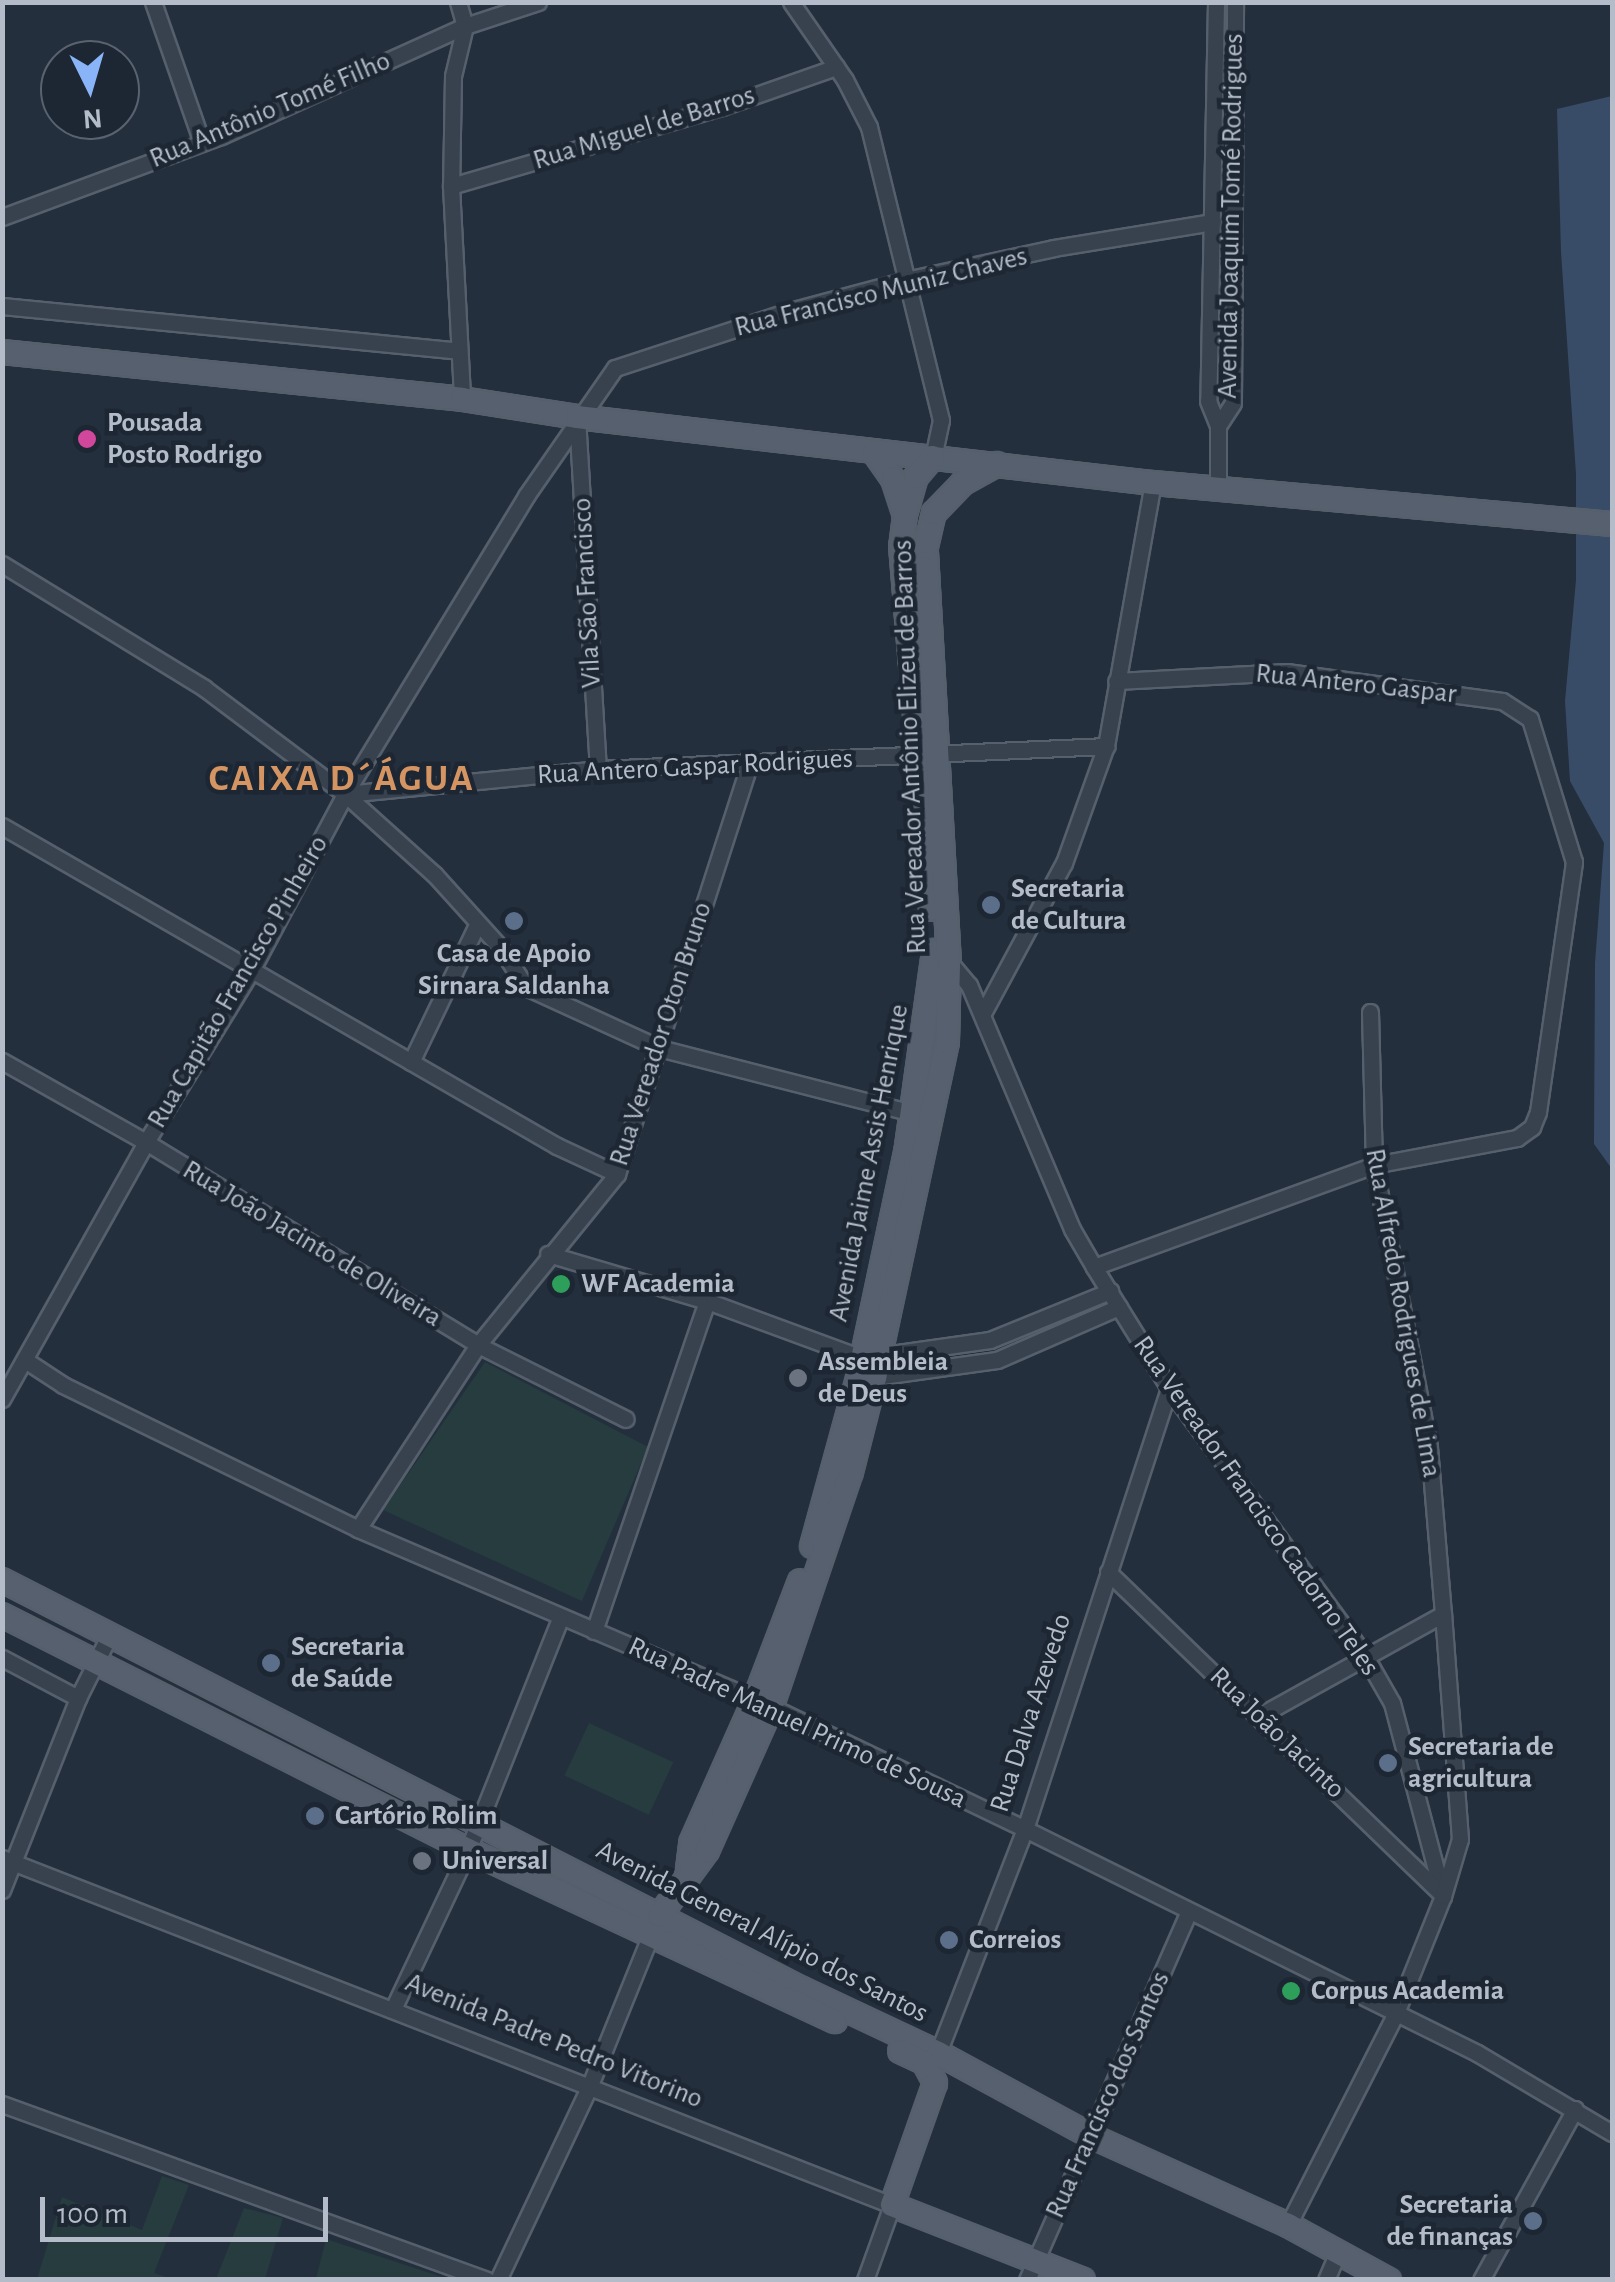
<!DOCTYPE html>
<meta charset="utf-8">
<style>
body{margin:0}
#map{position:relative;width:1615px;height:2282px;overflow:hidden;background:#242f3e;font-family:"Alegreya Sans",sans-serif}
div>[style]{position:absolute}
[style*='--x']{left:calc(var(--x)*1px);top:calc(var(--y)*1px);width:calc(var(--w)*1px);rotate:calc(var(--a)*1deg)}
.green>*{inset:0;background:#263c3f;transform-origin:0 0}
.water>*{inset:0;background:#394c67}
.roads{filter:drop-shadow(2px 0 #565f6c) drop-shadow(-2px 0 #565f6c) drop-shadow(0 2px #565f6c) drop-shadow(0 -2px #565f6c)}
.minor>*{height:15px;margin:-7.5px;padding:0 7.5px;transform-origin:7.5px;border-radius:7.5px;background:#38414e}
.primary>*{height:22px;margin:-11px;padding:0 11px;transform-origin:11px;border-radius:11px;background:#56606e}
.dots>*{width:28px;height:28px;translate:-50% -50%;box-sizing:border-box;border:5px solid #1d2633;border-radius:50%}
span{translate:-50% -50%;white-space:nowrap;text-align:center;line-height:1.15;-webkit-text-stroke:9px #1d2633;paint-order:stroke}
.street-label{font-size:28px;color:#b4bcc9}
.poi-label{font-size:28px;color:#b4bcc9;font-weight:700}
.left{translate:0 -50%;text-align:left}
.right{translate:-100% -50%;text-align:right}
.district-label{font-size:38px;color:#d59563;font-weight:700;letter-spacing:2.5px}
.frame{position:absolute;inset:0;border:5px solid #b4bcc9;pointer-events:none}
.north{position:absolute;left:40px;top:40px;width:100px;height:100px;box-sizing:border-box;background:#1d2633;border:2px solid #59626f;border-radius:50%;rotate:175deg;font-size:28px;font-weight:700;line-height:40px;text-align:center;color:#b4bcc9}
.north::after{content:'';display:block;margin:auto;width:35px;height:45px;background:#8ab4f8;clip-path:polygon(50% 0,100% 100%,50% 72%,0 100%)}
.scale{position:absolute;left:40px;top:2197px;width:288px;height:45px;box-sizing:border-box;border:5px solid #b4bcc9;border-top:0;padding-left:12px;font-size:30px;line-height:35px;white-space:nowrap;color:#b4bcc9;-webkit-text-stroke:8px #1d2633;paint-order:stroke}
</style>
<div id="map">
<div class="green">
<i style="clip-path:polygon(485px 1362px,648px 1447px,582px 1601px,383px 1510px)"></i>
<i style="left:589px;top:1723px;width:93px;height:58px;rotate:25deg"></i>
<i style="clip-path:polygon(162px 2176px,189px 2185px,154px 2273px,172px 2279px,37px 2279px,62px 2197px,142px 2230px)"></i>
<i style="clip-path:polygon(244px 2208px,283px 2218px,265px 2279px,216px 2279px)"></i>
<i style="clip-path:polygon(326px 2239px,448px 2279px,316px 2279px)"></i>
</div>
<div class="water">
<i style="clip-path:polygon(1612px 96px,1612px 1169px,1594px 1144px,1595px 963px,1604px 843px,1570px 781px,1565px 701px,1576px 580px,1576px 474px,1561px 252px,1557px 109px)"></i>
</div>
<div class="roads">
<div class="minor">
<i style="--x:153;--y:2;--w:149;--a:70.8"></i>
<i style="--x:458;--y:2;--w:25;--a:74"></i>
<i style="--x:465;--y:26;--w:51;--a:103.5"></i>
<i style="--x:453;--y:76;--w:110;--a:91"></i>
<i style="--x:451;--y:186;--w:213;--a:87"></i>
<i style="--x:791;--y:2;--w:95;--a:55.3"></i>
<i style="--x:845;--y:80;--w:53;--a:62.9"></i>
<i style="--x:869;--y:127;--w:302;--a:76.2"></i>
<i style="--x:941;--y:420;--w:38;--a:102"></i>
<i style="--x:1216;--y:2;--w:399;--a:91.1"></i>
<i style="--x:1208;--y:401;--w:27;--a:68"></i>
<i style="--x:1218;--y:426;--w:63;--a:90"></i>
<i style="--x:451;--y:186;--w:282;--a:-16.3"></i>
<i style="--x:722;--y:107;--w:121;--a:-19.3"></i>
<i style="--x:2;--y:217;--w:233;--a:-20.3"></i>
<i style="--x:221;--y:136;--w:268;--a:-24.3"></i>
<i style="--x:465;--y:26;--w:77;--a:-18.2"></i>
<i style="--x:2;--y:306;--w:459;--a:5.6"></i>
<i style="--x:577;--y:417;--w:353;--a:86.6"></i>
<i style="--x:1218;--y:426;--w:27;--a:-57"></i>
<i style="--x:1233;--y:403;--w:401;--a:-89.7"></i>
<i style="--x:2;--y:564;--w:237;--a:31.5"></i>
<i style="--x:204;--y:688;--w:176;--a:36.9"></i>
<i style="--x:345;--y:794;--w:120;--a:42"></i>
<i style="--x:434;--y:874;--w:98;--a:47.9"></i>
<i style="--x:500;--y:947;--w:48;--a:57"></i>
<i style="--x:526;--y:987;--w:146;--a:24.6"></i>
<i style="--x:659;--y:1048;--w:261;--a:14.4"></i>
<i style="--x:345;--y:794;--w:254;--a:-5.6"></i>
<i style="--x:598;--y:769;--w:509;--a:-2.59"></i>
<i style="--x:2;--y:826;--w:641;--a:29.97"></i>
<i style="--x:557;--y:1146;--w:66;--a:25"></i>
<i style="--x:947;--y:959;--w:34;--a:50"></i>
<i style="--x:969;--y:985;--w:265;--a:67.1"></i>
<i style="--x:1072;--y:1229;--w:44;--a:59.9"></i>
<i style="--x:1094;--y:1267;--w:142;--a:58.2"></i>
<i style="--x:1169;--y:1388;--w:330;--a:53.8"></i>
<i style="--x:1364;--y:1654;--w:56;--a:60.3"></i>
<i style="--x:1392;--y:1703;--w:200;--a:75.2"></i>
<i style="--x:1443;--y:1896;--w:126;--a:111.9"></i>
<i style="--x:1396;--y:2013;--w:238;--a:117"></i>
<i style="--x:982;--y:1015;--w:173;--a:-61.7"></i>
<i style="--x:1064;--y:863;--w:124;--a:-70.3"></i>
<i style="--x:1106;--y:746;--w:267;--a:-79.9"></i>
<i style="--x:2;--y:1061;--w:165;--a:29.4"></i>
<i style="--x:146;--y:1142;--w:389;--a:31.4"></i>
<i style="--x:478;--y:1345;--w:165;--a:26.6"></i>
<i style="--x:411;--y:1062;--w:154;--a:-64.3"></i>
<i style="--x:548;--y:1254;--w:166;--a:16.5"></i>
<i style="--x:707;--y:1301;--w:165;--a:20.2"></i>
<i style="--x:862;--y:1358;--w:129;--a:-8"></i>
<i style="--x:990;--y:1340;--w:130;--a:-22.2"></i>
<i style="--x:1094;--y:1267;--w:298;--a:-20"></i>
<i style="--x:1374;--y:1165;--w:146;--a:-10.7"></i>
<i style="--x:1517;--y:1138;--w:19;--a:-36"></i>
<i style="--x:1532;--y:1127;--w:16;--a:-68"></i>
<i style="--x:1538;--y:1112;--w:253;--a:-81.8"></i>
<i style="--x:1574;--y:862;--w:150;--a:-107.1"></i>
<i style="--x:1530;--y:719;--w:33;--a:-147"></i>
<i style="--x:1502;--y:701;--w:216;--a:-172.3"></i>
<i style="--x:1288;--y:672;--w:172;--a:177"></i>
<i style="--x:25;--y:1360;--w:45;--a:33.3"></i>
<i style="--x:63;--y:1385;--w:328;--a:26"></i>
<i style="--x:358;--y:1529;--w:432;--a:23.2"></i>
<i style="--x:755;--y:1699;--w:300;--a:25.7"></i>
<i style="--x:1025;--y:1829;--w:504;--a:26.36"></i>
<i style="--x:1477;--y:2053;--w:157;--a:30.7"></i>
<i style="--x:867;--y:1378;--w:131;--a:-7.9"></i>
<i style="--x:997;--y:1360;--w:133;--a:-23.5"></i>
<i style="--x:2;--y:1399;--w:295;--a:-60.7"></i>
<i style="--x:146;--y:1142;--w:201;--a:-58.4"></i>
<i style="--x:251;--y:971;--w:200;--a:-62"></i>
<i style="--x:345;--y:794;--w:349;--a:-58.7"></i>
<i style="--x:526;--y:496;--w:156;--a:-55.2"></i>
<i style="--x:615;--y:368;--w:180;--a:-18.1"></i>
<i style="--x:786;--y:312;--w:128;--a:-14.9"></i>
<i style="--x:910;--y:279;--w:147;--a:-12.1"></i>
<i style="--x:1054;--y:248;--w:161;--a:-9.3"></i>
<i style="--x:358;--y:1529;--w:220;--a:-56.9"></i>
<i style="--x:478;--y:1345;--w:220;--a:-50.9"></i>
<i style="--x:617;--y:1174;--w:433;--a:-72.1"></i>
<i style="--x:1108;--y:1572;--w:466;--a:44"></i>
<i style="--x:1443;--y:1896;--w:59;--a:-73.4"></i>
<i style="--x:1460;--y:1839;--w:226;--a:-94.3"></i>
<i style="--x:1443;--y:1614;--w:168;--a:-94.8"></i>
<i style="--x:1429;--y:1447;--w:287;--a:-101"></i>
<i style="--x:1374;--y:1165;--w:153;--a:-91.5"></i>
<i style="--x:594;--y:1631;--w:349;--a:-71.1"></i>
<i style="--x:2;--y:1658;--w:86;--a:27.8"></i>
<i style="--x:1261;--y:1715;--w:208;--a:-29"></i>
<i style="--x:2;--y:1858;--w:955;--a:21.3"></i>
<i style="--x:892;--y:2205;--w:80;--a:109.8"></i>
<i style="--x:2;--y:1890;--w:206;--a:-68.4"></i>
<i style="--x:78;--y:1698;--w:69;--a:-63.4"></i>
<i style="--x:393;--y:2009;--w:176;--a:-64.7"></i>
<i style="--x:468;--y:1850;--w:249;--a:-68.3"></i>
<i style="--x:938;--y:2053;--w:240;--a:-68.8"></i>
<i style="--x:1025;--y:1829;--w:464;--a:-71.9"></i>
<i style="--x:2;--y:2104;--w:516;--a:19.95"></i>
<i style="--x:498;--y:2280;--w:210;--a:-64.7"></i>
<i style="--x:588;--y:2090;--w:176;--a:-68"></i>
<i style="--x:1027;--y:2280;--w:403;--a:-66.3"></i>
<i style="--x:1326;--y:2280;--w:33;--a:-67"></i>
<i style="--x:1481;--y:2280;--w:195;--a:-61.2"></i>
</div>
<div class="primary">
<i style="--x:2;--y:352;--w:462;--a:5.8"></i>
<i style="--x:462;--y:399;--w:116;--a:8.9"></i>
<i style="--x:577;--y:417;--w:580;--a:6.54"></i>
<i style="--x:1153;--y:483;--w:461;--a:5.1"></i>
<i style="--x:874;--y:452;--w:33;--a:55"></i>
<i style="--x:893;--y:479;--w:38;--a:72"></i>
<i style="--x:905;--y:515;--w:31;--a:97"></i>
<i style="--x:901;--y:546;--w:364;--a:85.3"></i>
<i style="--x:905;--y:515;--w:40;--a:-74"></i>
<i style="--x:916;--y:477;--w:26;--a:-50"></i>
<i style="--x:812;--y:1546;--w:174;--a:-74.7"></i>
<i style="--x:858;--y:1378;--w:230;--a:-78"></i>
<i style="--x:906;--y:1153;--w:204;--a:-82.1"></i>
<i style="--x:2;--y:1580;--w:898;--a:27.08"></i>
<i style="--x:802;--y:1989;--w:150;--a:25.2"></i>
<i style="--x:938;--y:2053;--w:174;--a:28.5"></i>
<i style="--x:1091;--y:2136;--w:216;--a:24.3"></i>
<i style="--x:1288;--y:2225;--w:115;--a:28.6"></i>
<i style="--x:2;--y:1615;--w:522;--a:26.76"></i>
<i style="--x:468;--y:1850;--w:405;--a:25"></i>
<i style="--x:687;--y:1877;--w:34;--a:-83"></i>
<i style="--x:691;--y:1843;--w:158;--a:-66"></i>
<i style="--x:755;--y:1699;--w:126;--a:-69.1"></i>
<i style="--x:660;--y:1915;--w:79;--a:-53.7"></i>
<i style="--x:707;--y:1851;--w:157;--a:-65.9"></i>
<i style="--x:771;--y:1708;--w:249;--a:-71.3"></i>
<i style="--x:851;--y:1472;--w:97;--a:-75.7"></i>
<i style="--x:875;--y:1378;--w:344;--a:-77.9"></i>
<i style="--x:947;--y:1042;--w:79;--a:-88.5"></i>
<i style="--x:949;--y:963;--w:417;--a:-93.2"></i>
<i style="--x:926;--y:547;--w:35;--a:-77"></i>
<i style="--x:934;--y:513;--w:42;--a:-46"></i>
<i style="--x:963;--y:483;--w:39;--a:-29"></i>
<i style="--x:900;--y:2051;--w:26;--a:25"></i>
<i style="--x:924;--y:2062;--w:24;--a:62"></i>
<i style="--x:935;--y:2083;--w:129;--a:109.4"></i>
<i style="--x:892;--y:2205;--w:205;--a:21.4"></i>
</div>
</div>
<div class="dots">
<i style="left:87px;top:439px;background:#d1479c"></i>
<i style="left:991px;top:905px;background:#5c6f8a"></i>
<i style="left:514px;top:921px;background:#5c6f8a"></i>
<i style="left:561px;top:1284px;background:#2e9e5b"></i>
<i style="left:798px;top:1378px;background:#6b7280"></i>
<i style="left:271px;top:1663px;background:#5c6f8a"></i>
<i style="left:1388px;top:1763px;background:#5c6f8a"></i>
<i style="left:315px;top:1816px;background:#5c6f8a"></i>
<i style="left:422px;top:1861px;background:#6b7280"></i>
<i style="left:949px;top:1940px;background:#5c6f8a"></i>
<i style="left:1291px;top:1991px;background:#2e9e5b"></i>
<i style="left:1533px;top:2221px;background:#5c6f8a"></i>
</div>
<div class="street-label">
<span style="left:270px;top:110px;rotate:-23deg">Rua Antônio Tomé Filho</span>
<span style="left:644px;top:128px;rotate:-17deg">Rua Miguel de Barros</span>
<span style="left:1231px;top:216px;rotate:-89deg">Avenida Joaquim Tomé Rodrigues</span>
<span style="left:881px;top:292px;rotate:-14deg">Rua Francisco Muniz Chaves</span>
<span style="left:587px;top:593px;rotate:-93deg">Vila São Francisco</span>
<span style="left:1356px;top:684px;rotate:6deg">Rua Antero Gaspar</span>
<span style="left:910px;top:747px;rotate:-92deg">Rua Vereador Antônio Elizeu de Barros</span>
<span style="left:695px;top:767px;rotate:-3deg">Rua Antero Gaspar Rodrigues</span>
<span style="left:238px;top:982px;rotate:-60deg">Rua Capitão Francisco Pinheiro</span>
<span style="left:661px;top:1034px;rotate:-72deg">Rua Vereador Oton Bruno</span>
<span style="left:869px;top:1163px;rotate:-79deg">Avenida Jaime Assis Henrique</span>
<span style="left:312px;top:1244px;rotate:31deg">Rua João Jacinto de Oliveira</span>
<span style="left:1403px;top:1313px;rotate:80deg">Rua Alfredo Rodrigues de Lima</span>
<span style="left:1256px;top:1506px;rotate:55deg">Rua Vereador Francisco Cadorno Teles</span>
<span style="left:1031px;top:1713px;rotate:-72deg">Rua Dalva Azevedo</span>
<span style="left:797px;top:1723px;rotate:25deg">Rua Padre Manuel Primo de Sousa</span>
<span style="left:1277px;top:1733px;rotate:44deg">Rua João Jacinto</span>
<span style="left:762px;top:1932px;rotate:27deg">Avenida General Alípio dos Santos</span>
<span style="left:554px;top:2041px;rotate:22deg">Avenida Padre Pedro Vitorino</span>
<span style="left:1108px;top:2095px;rotate:-66deg">Rua Francisco dos Santos</span>
</div>
<div class="poi-label">
<span class="left" style="left:107px;top:439px">Pousada<br>Posto Rodrigo</span>
<span class="left" style="left:1011px;top:905px">Secretaria<br>de Cultura</span>
<span style="left:514px;top:970px">Casa de Apoio<br>Sirnara Saldanha</span>
<span class="left" style="left:581px;top:1284px">WF Academia</span>
<span class="left" style="left:818px;top:1378px">Assembleia<br>de Deus</span>
<span class="left" style="left:291px;top:1663px">Secretaria<br>de Saúde</span>
<span class="left" style="left:1408px;top:1763px">Secretaria de<br>agricultura</span>
<span class="left" style="left:335px;top:1816px">Cartório Rolim</span>
<span class="left" style="left:442px;top:1861px">Universal</span>
<span class="left" style="left:969px;top:1940px">Correios</span>
<span class="left" style="left:1311px;top:1991px">Corpus Academia</span>
<span class="right" style="left:1513px;top:2221px">Secretaria<br>de finanças</span>
</div>
<div class="district-label">
<span style="left:342px;top:780px">CAIXA D´ÁGUA</span>
</div>
<div class="frame"></div>
<div class="north">N</div>
<div class="scale">100 m</div>
</div>
